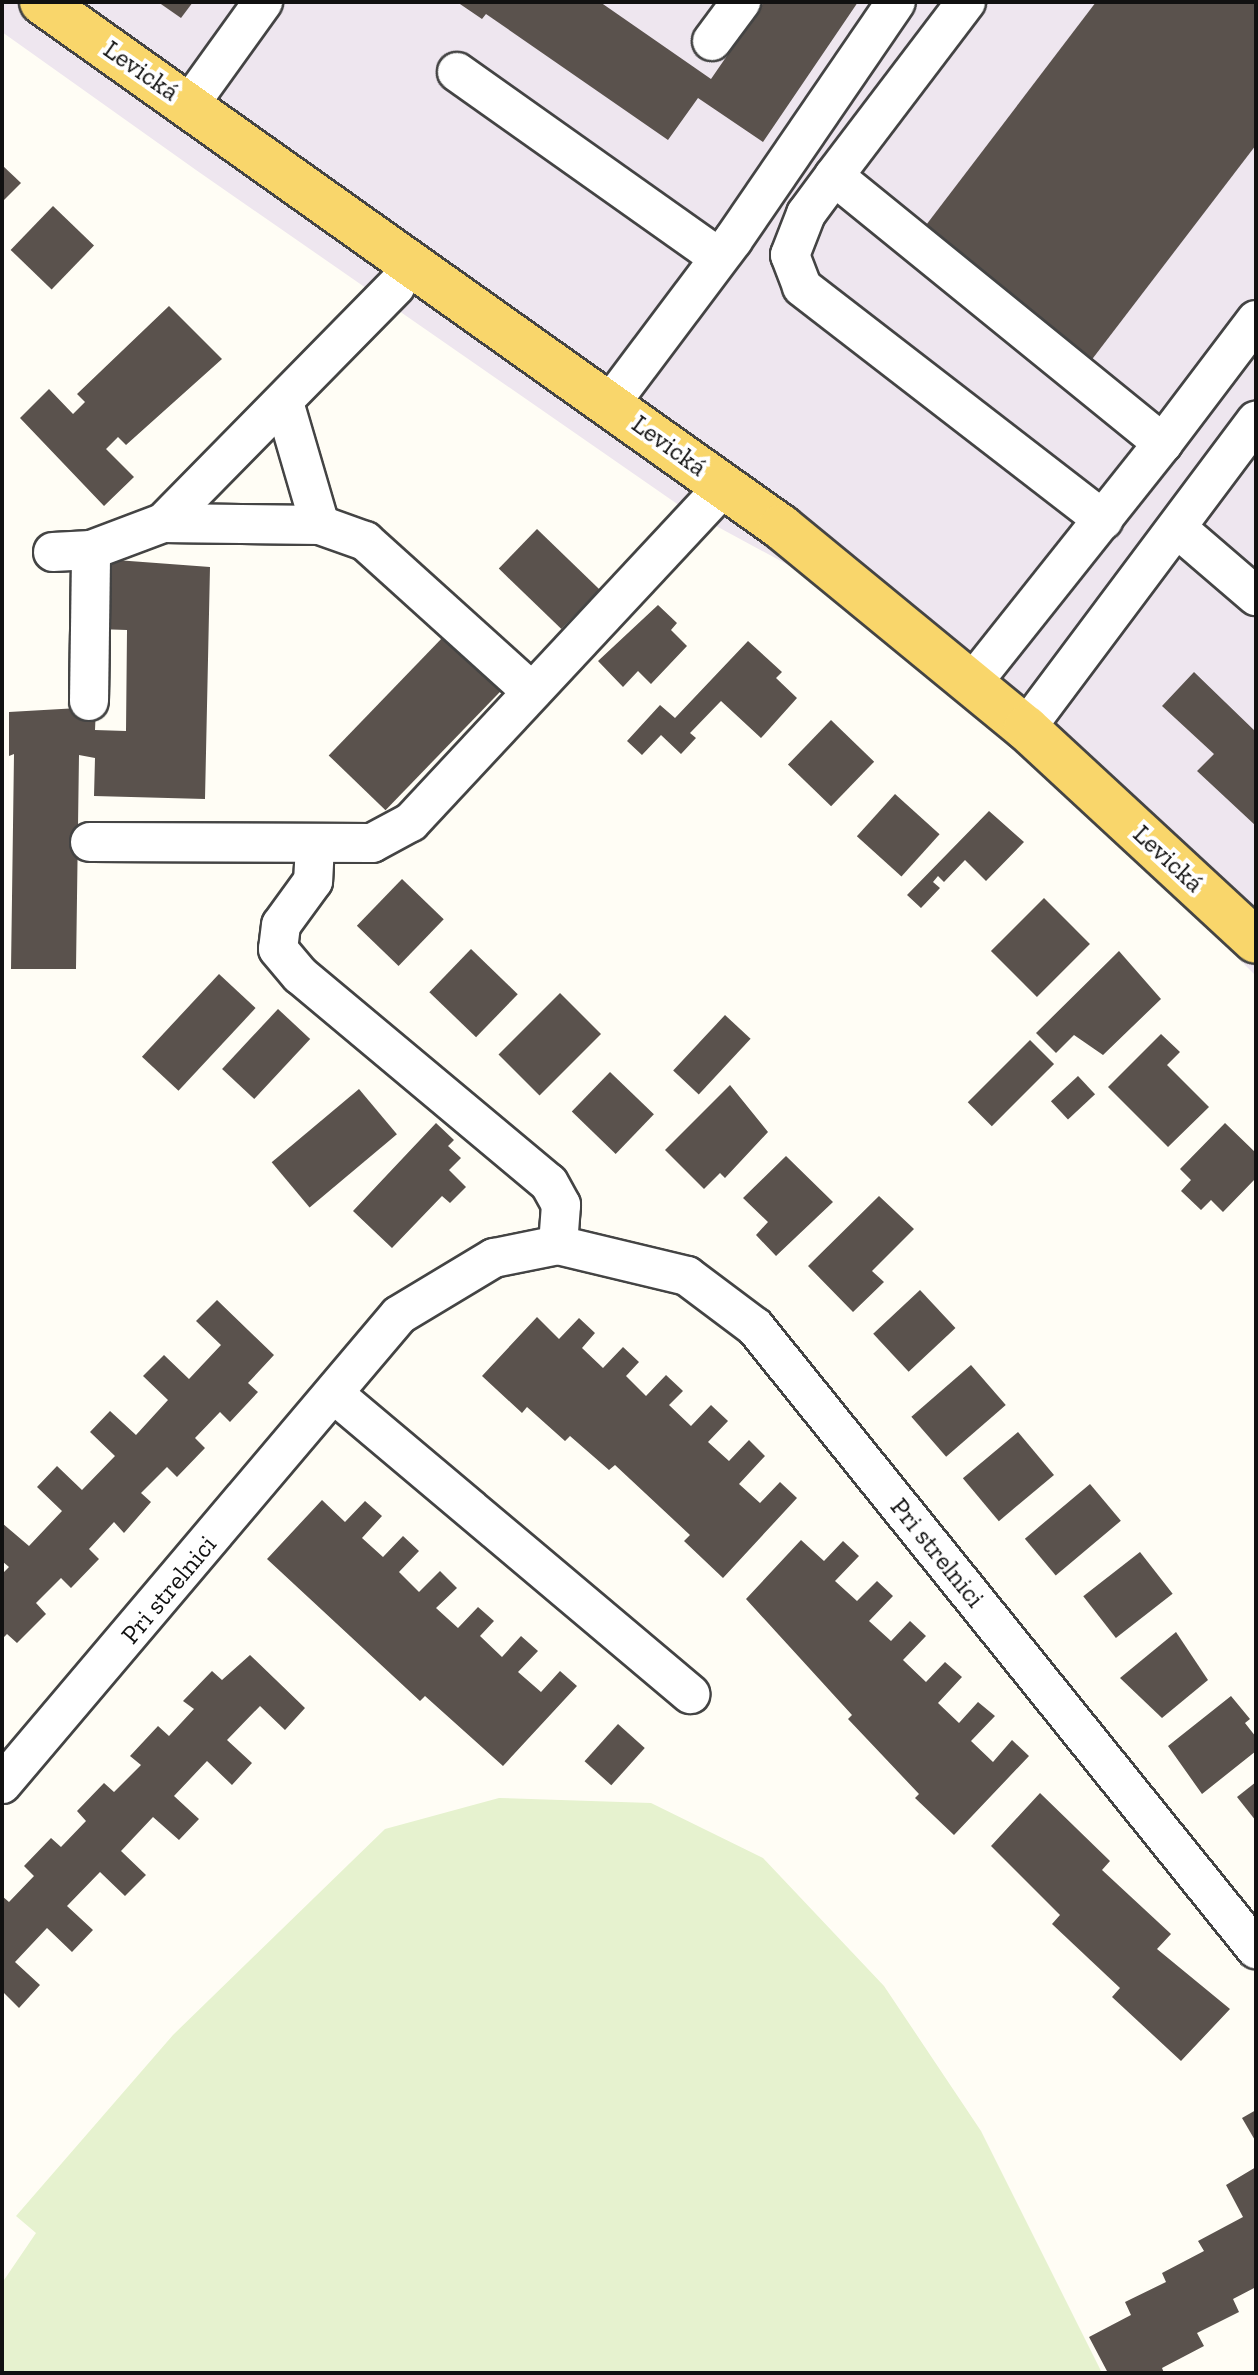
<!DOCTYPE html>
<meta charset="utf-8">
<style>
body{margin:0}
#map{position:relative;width:1258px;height:2375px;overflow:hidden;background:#fffdf5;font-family:"Zilla Slab",serif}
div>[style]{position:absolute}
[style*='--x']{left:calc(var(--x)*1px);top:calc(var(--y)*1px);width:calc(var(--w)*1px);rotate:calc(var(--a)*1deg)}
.industrial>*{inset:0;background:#eee6ef}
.pitch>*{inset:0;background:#e6f2cf}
.building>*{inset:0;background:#5a524d;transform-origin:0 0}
.roads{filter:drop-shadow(2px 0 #444) drop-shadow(-2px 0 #444) drop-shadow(0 2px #444) drop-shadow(0 -2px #444)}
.minor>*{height:38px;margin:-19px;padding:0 19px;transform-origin:19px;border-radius:19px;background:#fff}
.major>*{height:44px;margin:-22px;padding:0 22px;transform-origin:22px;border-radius:22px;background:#f9d66b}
span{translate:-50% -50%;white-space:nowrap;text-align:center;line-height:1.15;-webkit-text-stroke:8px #fff;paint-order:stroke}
.street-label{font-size:26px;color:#111}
.frame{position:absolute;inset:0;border:4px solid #111;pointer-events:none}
</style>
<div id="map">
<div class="industrial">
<i style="clip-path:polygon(2px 2px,1256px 2px,1256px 976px,1130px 850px,812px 578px,683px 508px,196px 170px,2px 32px)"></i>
</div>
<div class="pitch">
<i style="clip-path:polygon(499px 1798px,651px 1803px,763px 1858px,884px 1986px,981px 2131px,1102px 2373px,2px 2373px,2px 2283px,36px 2233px,16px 2216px,173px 2035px,385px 1829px)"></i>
</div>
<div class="building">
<i style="clip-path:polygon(158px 2px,193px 2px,181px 18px)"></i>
<i style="clip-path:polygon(457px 2px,600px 2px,711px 79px,764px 2px,858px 2px,763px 142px,698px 98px,668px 140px,486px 14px,482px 19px)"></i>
<i style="clip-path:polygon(1096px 2px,1256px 2px,1256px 145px,1090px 362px,920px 233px)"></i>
<i style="clip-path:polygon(2px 165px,21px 183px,2px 202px)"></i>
<i style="left:53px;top:206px;width:57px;height:61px;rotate:44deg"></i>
<i style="clip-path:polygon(169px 306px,222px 359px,126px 445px,118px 437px,106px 449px,134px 477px,104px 506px,20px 418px,49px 389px,73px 414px,85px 402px,77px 394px)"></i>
<i style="left:537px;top:529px;width:87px;height:55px;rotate:44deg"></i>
<i style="clip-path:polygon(116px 560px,210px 567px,205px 799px,94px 796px,95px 758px,79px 755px,76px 969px,11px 969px,14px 754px,9px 756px,9px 712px,96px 707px,95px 730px,126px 731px,127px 630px,97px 629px,98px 565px)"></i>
<i style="clip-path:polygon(658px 605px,677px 623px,671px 630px,687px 646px,651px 684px,638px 671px,623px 687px,598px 661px)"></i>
<i style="left:444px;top:636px;width:79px;height:166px;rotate:44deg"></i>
<i style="clip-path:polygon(748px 641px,782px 672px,776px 678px,797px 698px,761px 738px,721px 701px,690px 733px,696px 738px,681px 754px,661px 735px,642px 755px,627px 741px,660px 705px,675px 718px)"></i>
<i style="clip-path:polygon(1194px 672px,1256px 732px,1256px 826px,1197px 771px,1214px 754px,1162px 706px)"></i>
<i style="left:831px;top:720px;width:60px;height:62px;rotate:44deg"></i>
<i style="left:895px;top:794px;width:60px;height:57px;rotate:42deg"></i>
<i style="clip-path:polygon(989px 811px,1024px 842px,986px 881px,965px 860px,944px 882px,938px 876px,933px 882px,940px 888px,921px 908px,907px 895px)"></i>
<i style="left:402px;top:879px;width:58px;height:65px;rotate:44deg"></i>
<i style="left:1044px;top:898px;width:65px;height:75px;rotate:45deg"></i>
<i style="left:471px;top:949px;width:65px;height:60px;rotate:44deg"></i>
<i style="clip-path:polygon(1119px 951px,1161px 999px,1103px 1055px,1074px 1035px,1056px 1053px,1036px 1033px)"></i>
<i style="left:219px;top:974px;width:50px;height:113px;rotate:43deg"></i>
<i style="left:560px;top:993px;width:58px;height:87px;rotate:45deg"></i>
<i style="left:278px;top:1009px;width:44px;height:82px;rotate:43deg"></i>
<i style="left:725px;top:1015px;width:35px;height:76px;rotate:43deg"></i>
<i style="clip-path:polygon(1161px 1034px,1180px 1052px,1167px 1065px,1209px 1107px,1168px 1147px,1108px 1087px)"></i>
<i style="left:1030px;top:1040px;width:34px;height:88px;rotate:45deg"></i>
<i style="left:610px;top:1072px;width:61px;height:55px;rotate:44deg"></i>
<i style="left:1078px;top:1076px;width:25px;height:37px;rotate:47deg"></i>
<i style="clip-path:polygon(730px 1085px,768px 1132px,725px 1178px,720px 1173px,704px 1189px,665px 1150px)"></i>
<i style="left:359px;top:1089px;width:59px;height:114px;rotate:50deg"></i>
<i style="clip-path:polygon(436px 1123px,454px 1140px,448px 1146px,461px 1158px,449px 1170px,466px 1187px,450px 1203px,442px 1196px,392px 1248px,353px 1211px)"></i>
<i style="clip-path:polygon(1225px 1123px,1256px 1153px,1256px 1178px,1223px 1212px,1211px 1200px,1201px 1210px,1181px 1191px,1191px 1180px,1180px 1169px)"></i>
<i style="clip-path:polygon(786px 1156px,833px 1202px,776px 1256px,756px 1235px,768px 1222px,743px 1198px)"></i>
<i style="clip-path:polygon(879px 1196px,914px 1229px,872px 1271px,884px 1282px,853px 1312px,808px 1266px)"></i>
<i style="left:920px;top:1290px;width:52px;height:64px;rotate:47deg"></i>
<i style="clip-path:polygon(217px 1300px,274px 1355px,248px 1383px,258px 1392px,230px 1422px,220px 1412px,195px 1438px,205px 1448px,177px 1477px,167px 1467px,141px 1493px,151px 1502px,124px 1533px,114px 1522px,89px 1549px,99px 1559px,71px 1588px,61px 1578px,36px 1603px,46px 1614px,17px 1643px,7px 1634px,2px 1639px,2px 1574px,9px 1567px,2px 1561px,2px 1523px,29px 1546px,62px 1511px,37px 1487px,57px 1466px,82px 1490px,115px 1456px,90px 1432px,110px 1411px,136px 1435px,168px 1400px,143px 1376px,164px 1355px,189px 1379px,221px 1345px,196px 1321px)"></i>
<i style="clip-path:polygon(537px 1317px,559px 1339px,579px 1318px,595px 1333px,582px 1348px,603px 1368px,623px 1347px,639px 1362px,626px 1376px,646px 1396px,666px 1375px,683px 1391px,669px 1405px,691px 1426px,711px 1405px,728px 1421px,708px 1442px,729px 1461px,749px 1440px,765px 1456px,739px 1484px,760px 1503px,780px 1482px,797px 1498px,723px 1578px,684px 1541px,690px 1535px,615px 1465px,609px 1470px,570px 1436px,565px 1441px,527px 1407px,522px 1413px,482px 1376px)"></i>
<i style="left:971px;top:1365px;width:53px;height:79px;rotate:49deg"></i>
<i style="left:1018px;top:1432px;width:56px;height:72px;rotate:50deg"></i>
<i style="left:1090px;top:1484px;width:48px;height:85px;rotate:50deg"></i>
<i style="clip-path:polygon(322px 1500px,345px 1522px,365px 1501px,382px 1516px,362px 1538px,383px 1557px,403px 1536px,419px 1551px,399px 1572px,419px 1592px,440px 1571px,457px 1588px,436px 1608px,458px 1628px,478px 1607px,494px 1621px,480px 1636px,502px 1657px,521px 1636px,538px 1651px,518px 1672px,541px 1692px,560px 1671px,577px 1686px,503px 1766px,425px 1696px,420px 1701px,267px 1559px)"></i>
<i style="clip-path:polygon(801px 1540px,824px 1561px,843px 1541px,859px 1556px,835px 1581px,857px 1601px,877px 1581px,893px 1596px,869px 1621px,891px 1641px,910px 1621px,926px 1636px,903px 1660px,926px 1682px,945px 1662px,962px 1677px,938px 1703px,959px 1723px,978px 1702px,995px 1716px,971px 1741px,993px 1762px,1012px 1740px,1029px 1756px,954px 1835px,915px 1798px,919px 1794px,848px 1719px,852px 1715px,746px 1599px)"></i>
<i style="left:1140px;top:1552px;width:53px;height:72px;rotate:52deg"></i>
<i style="clip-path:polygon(1176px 1632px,1208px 1680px,1162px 1718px,1120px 1678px)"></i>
<i style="clip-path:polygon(250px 1655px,305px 1708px,285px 1730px,260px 1706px,227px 1740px,252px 1763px,232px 1785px,207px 1761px,174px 1796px,199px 1819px,179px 1840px,153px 1817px,121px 1851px,146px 1875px,125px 1896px,100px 1872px,67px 1906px,93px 1930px,72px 1952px,47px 1928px,15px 1962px,40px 1985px,19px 2008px,2px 1991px,2px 1896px,9px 1902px,34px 1876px,24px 1866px,51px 1838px,61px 1847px,86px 1821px,77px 1811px,104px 1783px,114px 1792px,141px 1765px,130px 1756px,158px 1726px,169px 1736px,194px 1709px,183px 1701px,212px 1671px,222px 1680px)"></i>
<i style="clip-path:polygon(1231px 1696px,1250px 1719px,1245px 1723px,1256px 1737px,1256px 1751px,1202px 1794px,1168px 1746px)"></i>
<i style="left:618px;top:1724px;width:36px;height:50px;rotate:42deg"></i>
<i style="clip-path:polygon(1256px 1782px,1256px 1821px,1237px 1797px)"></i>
<i style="clip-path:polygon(1040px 1793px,1110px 1861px,1102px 1870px,1171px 1934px,1157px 1949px,1230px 2009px,1181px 2061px,1112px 1997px,1120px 1988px,1052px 1924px,1060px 1915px,991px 1846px)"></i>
<i style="clip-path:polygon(1256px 2110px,1256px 2142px,1242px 2118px)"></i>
<i style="clip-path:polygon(1256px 2167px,1256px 2287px,1233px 2299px,1239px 2312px,1197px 2333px,1204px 2346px,1162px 2368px,1164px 2373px,1108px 2373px,1089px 2337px,1131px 2315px,1125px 2302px,1166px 2282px,1162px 2273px,1204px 2251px,1198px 2241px,1243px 2217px,1226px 2185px)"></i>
</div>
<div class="roads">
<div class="minor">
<i style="--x:966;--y:2;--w:218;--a:127.2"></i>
<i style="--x:834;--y:176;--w:424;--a:39.1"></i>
<i style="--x:1163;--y:443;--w:307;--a:128.5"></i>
<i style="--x:712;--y:41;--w:49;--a:-53.4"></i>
<i style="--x:457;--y:72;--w:320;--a:35.3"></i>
<i style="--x:189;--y:105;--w:127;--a:-54.3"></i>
<i style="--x:834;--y:176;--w:47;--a:126.4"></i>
<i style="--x:806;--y:214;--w:44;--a:111.3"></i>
<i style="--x:790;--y:255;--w:34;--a:69"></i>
<i style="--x:802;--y:287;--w:381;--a:37.7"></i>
<i style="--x:284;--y:402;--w:128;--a:73.7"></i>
<i style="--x:610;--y:404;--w:205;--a:-53.1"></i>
<i style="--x:733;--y:240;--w:288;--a:-55.6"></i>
<i style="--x:1163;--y:443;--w:154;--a:-52.9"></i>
<i style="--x:163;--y:523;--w:332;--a:-45.5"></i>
<i style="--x:1178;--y:529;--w:103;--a:40.7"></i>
<i style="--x:53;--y:552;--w:38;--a:-3"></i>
<i style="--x:91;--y:550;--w:77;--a:-20.6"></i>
<i style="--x:163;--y:523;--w:157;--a:0.7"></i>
<i style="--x:320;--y:525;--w:48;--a:19.6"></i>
<i style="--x:365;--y:541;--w:224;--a:42.1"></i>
<i style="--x:89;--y:701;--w:151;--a:-89.2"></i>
<i style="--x:1026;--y:728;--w:384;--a:-53.2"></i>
<i style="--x:90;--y:842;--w:282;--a:0.2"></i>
<i style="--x:372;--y:843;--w:44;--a:-28.3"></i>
<i style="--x:411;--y:822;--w:459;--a:-47"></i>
<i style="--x:315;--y:845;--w:36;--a:93"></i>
<i style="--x:313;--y:881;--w:54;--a:126"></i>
<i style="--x:281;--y:925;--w:24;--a:97"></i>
<i style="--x:278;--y:949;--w:34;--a:50"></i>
<i style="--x:300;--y:975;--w:324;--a:39.9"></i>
<i style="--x:549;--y:1183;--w:25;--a:61"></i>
<i style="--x:561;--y:1205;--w:40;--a:94.3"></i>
<i style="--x:334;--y:1394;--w:466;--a:40.1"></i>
<i style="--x:2;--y:1784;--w:614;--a:-49.75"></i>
<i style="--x:399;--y:1315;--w:111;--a:-31"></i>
<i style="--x:494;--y:1258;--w:65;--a:-11.5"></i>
<i style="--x:558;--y:1245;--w:133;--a:13.5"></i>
<i style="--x:687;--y:1276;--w:85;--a:36.9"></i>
<i style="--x:755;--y:1327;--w:799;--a:51.15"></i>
</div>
<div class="major">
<i style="--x:42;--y:2;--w:907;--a:35.39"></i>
<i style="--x:781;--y:527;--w:317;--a:39.4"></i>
<i style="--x:1026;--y:728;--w:313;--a:42.8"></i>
</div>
</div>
<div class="street-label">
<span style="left:141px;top:71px;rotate:35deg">Levická</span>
<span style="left:669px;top:446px;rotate:36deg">Levická</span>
<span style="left:1168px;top:859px;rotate:43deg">Levická</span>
<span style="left:937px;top:1553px;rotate:51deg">Pri strelnici</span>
<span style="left:169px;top:1590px;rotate:-50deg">Pri strelnici</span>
</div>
<div class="frame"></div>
</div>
